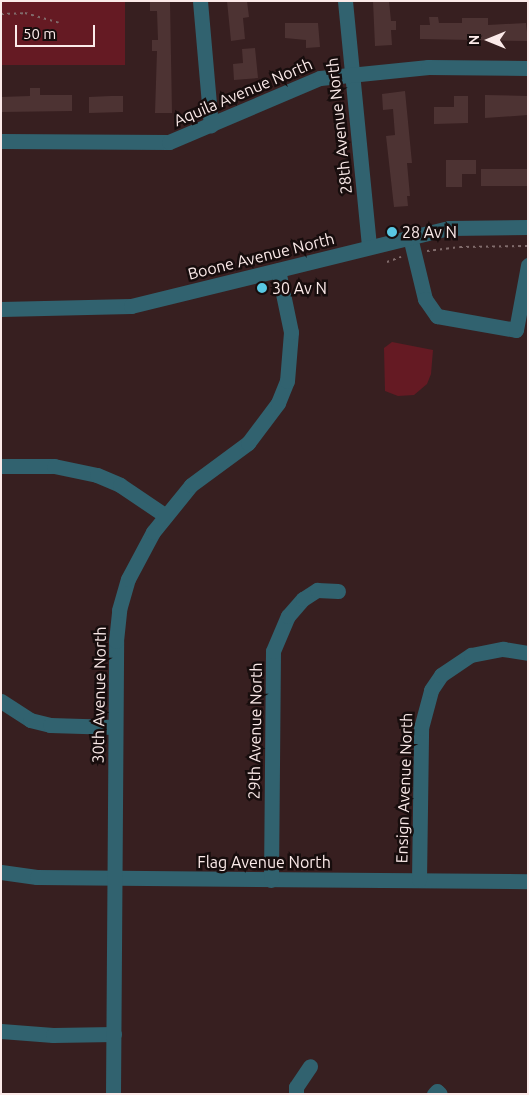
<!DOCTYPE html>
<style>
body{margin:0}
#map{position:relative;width:529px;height:1095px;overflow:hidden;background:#371f20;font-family:Ubuntu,sans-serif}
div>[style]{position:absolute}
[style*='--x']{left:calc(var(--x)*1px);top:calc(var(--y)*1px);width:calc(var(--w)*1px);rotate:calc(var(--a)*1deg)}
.green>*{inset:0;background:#651a23;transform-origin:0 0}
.building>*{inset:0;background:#4d3333;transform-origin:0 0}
.path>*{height:2px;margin-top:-1px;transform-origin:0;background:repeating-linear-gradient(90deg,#816c6c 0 2.5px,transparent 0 6.5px)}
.minor>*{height:15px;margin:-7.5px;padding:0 7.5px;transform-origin:7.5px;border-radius:7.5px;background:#31626f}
.dots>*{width:14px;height:14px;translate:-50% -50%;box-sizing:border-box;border:2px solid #170d0d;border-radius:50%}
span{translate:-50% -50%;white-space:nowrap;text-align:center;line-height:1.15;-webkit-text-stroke:5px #170d0d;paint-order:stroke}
.street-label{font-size:16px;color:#fbeae9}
.poi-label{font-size:16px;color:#fbeae9}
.left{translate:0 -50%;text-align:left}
.frame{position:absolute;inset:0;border:2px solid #fbeae9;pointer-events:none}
.north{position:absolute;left:464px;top:15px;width:50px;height:50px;-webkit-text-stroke:4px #170d0d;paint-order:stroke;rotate:270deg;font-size:14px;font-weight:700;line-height:20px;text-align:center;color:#fbeae9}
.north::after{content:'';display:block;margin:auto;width:18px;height:22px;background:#fbeae9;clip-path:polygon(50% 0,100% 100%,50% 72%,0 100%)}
.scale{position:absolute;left:15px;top:25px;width:80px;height:22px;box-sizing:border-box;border:2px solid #fbeae9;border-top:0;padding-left:6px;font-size:15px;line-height:18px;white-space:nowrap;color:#fbeae9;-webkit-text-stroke:4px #170d0d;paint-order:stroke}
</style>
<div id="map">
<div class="green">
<i style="left:1px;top:1px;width:124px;height:64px"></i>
<i style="clip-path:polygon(392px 342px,433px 350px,431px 374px,427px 384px,414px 395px,398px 396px,385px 391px,384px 348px)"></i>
</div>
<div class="building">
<i style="clip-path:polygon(150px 1px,170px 1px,172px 113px,155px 113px,157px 51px,152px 51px,152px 40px,158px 40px,157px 11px,150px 11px)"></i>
<i style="clip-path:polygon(227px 1px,247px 1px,249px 17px,243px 18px,245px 39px,231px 41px)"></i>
<i style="clip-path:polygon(373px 1px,389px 1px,391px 21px,396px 21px,396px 30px,391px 30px,392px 45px,375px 46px)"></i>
<i style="clip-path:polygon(429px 17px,438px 17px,439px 23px,462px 23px,462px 18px,488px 18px,488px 25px,526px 23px,528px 41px,420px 39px,420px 25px,430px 25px)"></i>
<i style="clip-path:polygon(285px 23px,318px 23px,320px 47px,306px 48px,306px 40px,285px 38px)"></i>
<i style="clip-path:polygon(255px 48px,258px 78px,234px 80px,233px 64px,243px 63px,242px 49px)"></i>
<i style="clip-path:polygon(30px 88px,40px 88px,40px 95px,72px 95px,72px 111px,1px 112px,1px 97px,30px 96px)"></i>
<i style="clip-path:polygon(405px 91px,412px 163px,407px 163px,410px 196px,407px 196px,408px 206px,394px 207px,386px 136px,395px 135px,393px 109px,383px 110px,382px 94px)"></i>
<i style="clip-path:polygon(485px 95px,528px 96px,528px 115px,485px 118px)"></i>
<i style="clip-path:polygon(111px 96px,123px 96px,123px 112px,89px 113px,89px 97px)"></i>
<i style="clip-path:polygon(454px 96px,468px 96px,468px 123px,434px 124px,434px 107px,454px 107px)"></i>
<i style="clip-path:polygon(446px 160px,476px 160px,476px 174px,462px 174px,462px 187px,446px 187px)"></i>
<i style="left:481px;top:169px;width:47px;height:17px"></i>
</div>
<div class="path">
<i style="--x:1;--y:14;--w:24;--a:-2"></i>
<i style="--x:25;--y:13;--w:35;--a:16"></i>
<i style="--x:427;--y:251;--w:33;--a:-7"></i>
<i style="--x:460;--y:247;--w:68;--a:-0.8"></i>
<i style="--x:387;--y:262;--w:15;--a:-20"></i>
</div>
<div class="minor">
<i style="--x:200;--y:1;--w:125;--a:85"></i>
<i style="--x:345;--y:1;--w:247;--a:84.4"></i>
<i style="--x:1;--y:141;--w:168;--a:0.3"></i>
<i style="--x:169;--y:142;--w:164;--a:-23"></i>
<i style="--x:320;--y:78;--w:109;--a:-5.8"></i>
<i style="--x:428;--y:67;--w:100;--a:0.6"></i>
<i style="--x:410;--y:237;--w:64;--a:76.4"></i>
<i style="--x:425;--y:299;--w:21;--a:55"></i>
<i style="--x:437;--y:316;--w:80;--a:10"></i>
<i style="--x:516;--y:330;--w:66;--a:-79.5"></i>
<i style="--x:1;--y:309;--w:130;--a:-1.3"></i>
<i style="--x:131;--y:306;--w:327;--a:-13.8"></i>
<i style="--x:449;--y:228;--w:79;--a:-0.7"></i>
<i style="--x:1;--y:466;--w:53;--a:0"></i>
<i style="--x:54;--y:466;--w:44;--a:11.8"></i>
<i style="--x:97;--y:475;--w:25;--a:23"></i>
<i style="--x:120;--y:485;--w:55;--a:34"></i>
<i style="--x:1;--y:701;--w:35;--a:33"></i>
<i style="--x:30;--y:720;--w:21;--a:14"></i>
<i style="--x:50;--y:725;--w:65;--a:1.8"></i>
<i style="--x:1;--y:872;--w:36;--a:8"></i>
<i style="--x:37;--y:877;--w:491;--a:0.5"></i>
<i style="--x:271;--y:880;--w:229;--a:-89.5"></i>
<i style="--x:273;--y:651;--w:38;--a:-67"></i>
<i style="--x:288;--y:616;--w:23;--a:-49"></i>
<i style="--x:303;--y:599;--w:17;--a:-33"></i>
<i style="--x:317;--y:590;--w:21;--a:3"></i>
<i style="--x:419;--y:880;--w:152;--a:-89.2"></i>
<i style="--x:421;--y:728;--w:39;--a:-75"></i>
<i style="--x:431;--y:690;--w:18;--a:-56"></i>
<i style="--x:441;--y:675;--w:36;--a:-34"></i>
<i style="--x:471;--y:655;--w:33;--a:-11"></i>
<i style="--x:503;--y:649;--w:25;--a:9"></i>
<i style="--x:1;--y:1031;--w:52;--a:4.4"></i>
<i style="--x:53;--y:1035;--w:61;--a:-0.9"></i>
<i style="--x:113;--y:1094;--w:453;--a:-89.6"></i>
<i style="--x:116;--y:641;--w:31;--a:-84"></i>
<i style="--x:119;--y:610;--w:32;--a:-74"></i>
<i style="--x:128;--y:579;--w:53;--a:-62"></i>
<i style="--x:153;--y:532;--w:60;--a:-51"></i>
<i style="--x:191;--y:485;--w:71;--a:-36.4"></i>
<i style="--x:248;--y:443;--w:50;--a:-53.1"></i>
<i style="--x:278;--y:403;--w:24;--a:-68"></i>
<i style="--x:287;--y:381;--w:49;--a:-85.3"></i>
<i style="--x:291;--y:332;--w:63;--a:-101.8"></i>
<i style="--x:296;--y:1094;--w:7;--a:-90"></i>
<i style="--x:296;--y:1087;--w:25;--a:-56"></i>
<i style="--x:434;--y:1094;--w:4;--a:-45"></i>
<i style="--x:437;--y:1091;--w:4;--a:45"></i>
</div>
<div class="dots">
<i style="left:392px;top:232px;background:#59c8e4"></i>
<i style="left:262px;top:288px;background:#59c8e4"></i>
</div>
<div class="street-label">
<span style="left:243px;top:92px;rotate:-23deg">Aquila Avenue North</span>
<span style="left:339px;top:126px;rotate:-96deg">28th Avenue North</span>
<span style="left:261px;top:256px;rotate:-14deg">Boone Avenue North</span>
<span style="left:99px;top:695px;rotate:-89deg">30th Avenue North</span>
<span style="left:255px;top:731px;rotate:-89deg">29th Avenue North</span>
<span style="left:404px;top:788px;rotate:-88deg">Ensign Avenue North</span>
<span style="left:264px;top:862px">Flag Avenue North</span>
</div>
<div class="poi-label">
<span class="left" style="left:402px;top:232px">28 Av N</span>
<span class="left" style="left:272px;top:288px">30 Av N</span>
</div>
<div class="frame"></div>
<div class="north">N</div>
<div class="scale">50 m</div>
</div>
